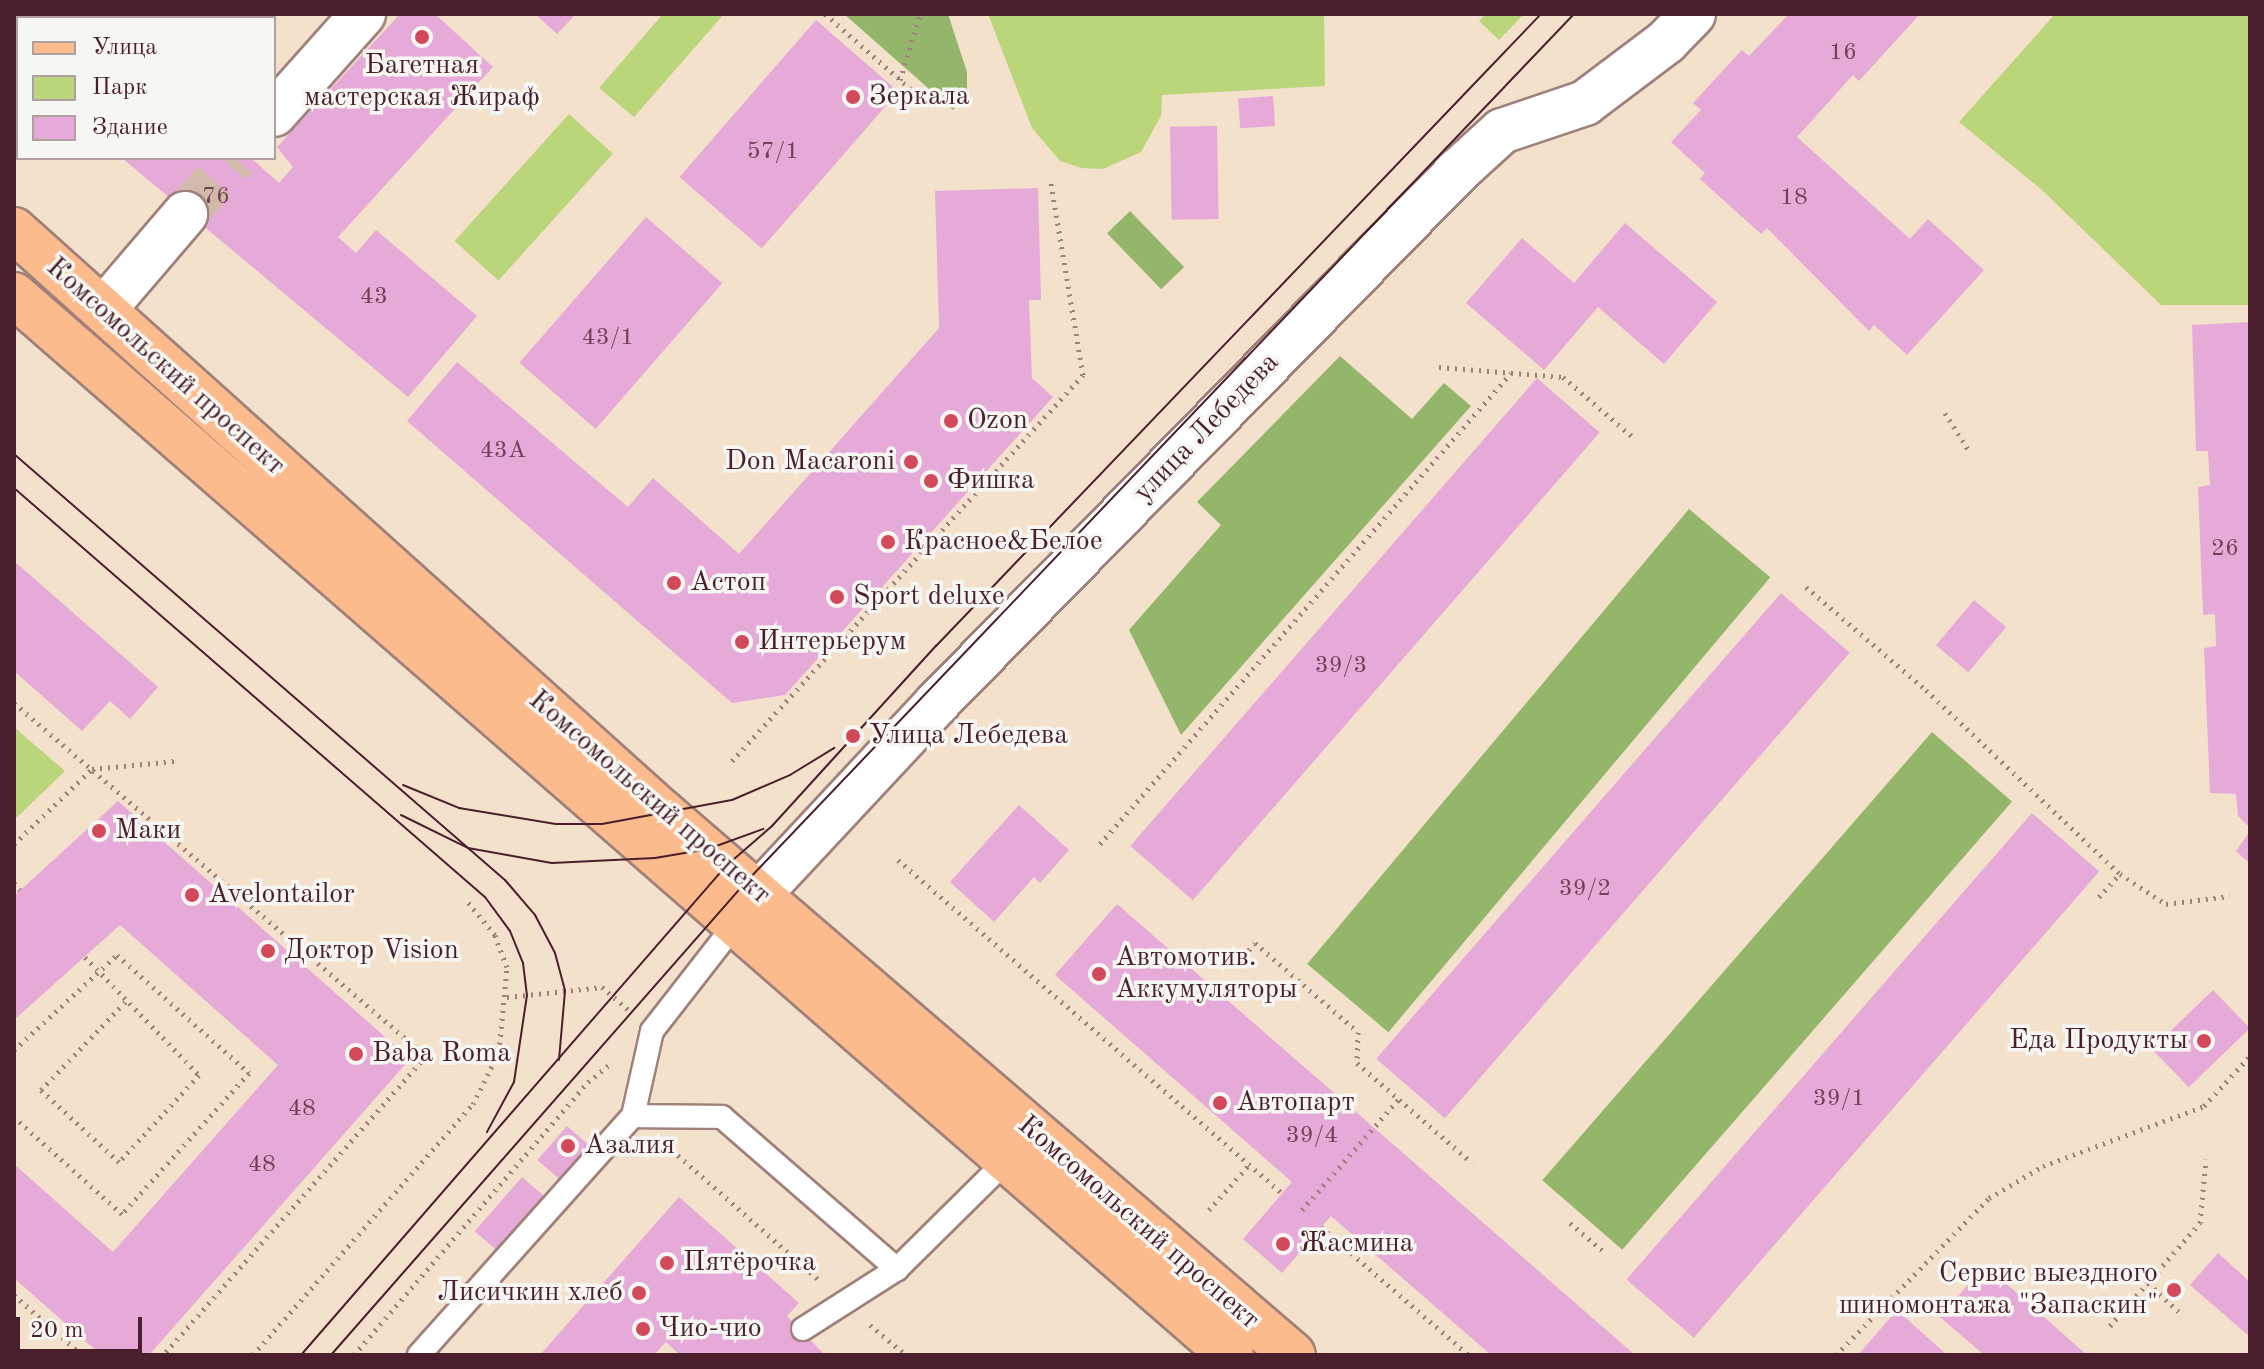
<!DOCTYPE html>
<meta charset="utf-8">
<style>
body{margin:0}
#map{position:relative;width:2264px;height:1369px;overflow:hidden;background:#f4e1cb;font-family:"Old Standard TT",serif}
div>[style]{position:absolute}
[style*='--x']{left:calc(var(--x)*1px);top:calc(var(--y)*1px);width:calc(var(--w)*1px);rotate:calc(var(--a)*1deg)}
.green>*{inset:0;background:#bad57a;transform-origin:0 0}
.forest>*{inset:0;background:#93b66a;transform-origin:0 0}
.building>*{inset:0;background:#e5aad8;transform-origin:0 0}
.street-tunnel>*{height:44px;margin-top:-22px;transform-origin:0;background:repeating-linear-gradient(90deg,#d2baab 0 44px,transparent 0 66px)}
.path>*{height:5px;margin-top:-2.5px;transform-origin:0;background:repeating-linear-gradient(90deg,#9f807b 0 2px,transparent 0 8px)}
.roads{filter:drop-shadow(2px 0 #9f807b) drop-shadow(-2px 0 #9f807b) drop-shadow(0 2px #9f807b) drop-shadow(0 -2px #9f807b)}
.lane>*{height:22px;margin:-11px;padding:0 11px;transform-origin:11px;border-radius:11px;background:#fff}
.street>*{height:44px;margin:-22px;padding:0 22px;transform-origin:22px;border-radius:22px;background:#fff}
.primary>*{height:44px;margin:-22px;padding:0 22px;transform-origin:22px;border-radius:22px;background:#fbbb8d}
.tram>*{height:2px;margin:-1px;padding:0 1px;transform-origin:1px;border-radius:1px;background:#4a1f2b}
.dots>*{width:22px;height:22px;translate:-50% -50%;box-sizing:border-box;border:4px solid #f6f6f2;border-radius:50%}
span{translate:-50% -50%;white-space:nowrap;text-align:center;line-height:1.15;-webkit-text-stroke:7px #f6f6f2;paint-order:stroke}
.number-label{font-size:24px;color:#714256}
.number-label span{-webkit-text-stroke-width:0}
.poi-label{font-size:28px;color:#4a1f2b}
.left{translate:0 -50%;text-align:left}
.right{translate:-100% -50%;text-align:right}
.street-label{font-size:28px;color:#4a1f2b}
.frame{position:absolute;inset:0;border:16px solid #4a1f2b;pointer-events:none}
.legend{position:absolute;left:16px;top:16px;width:260px;height:144px;box-sizing:border-box;background:#f6f6f2;border:2px solid #b1a0a2;margin:0;padding:10px 14px;list-style:none;font-size:24px;color:#4a1f2b}
.legend li{display:flex;align-items:center;gap:16px;height:40px}
.legend b{width:40px;border:2px solid #b1a0a2}
.scale{position:absolute;left:16px;top:1317px;width:126px;height:36px;box-sizing:border-box;border:4px solid #4a1f2b;border-top:0;padding-left:10px;font-size:24px;line-height:28px;white-space:nowrap;color:#4a1f2b;-webkit-text-stroke:6px #f6f6f2;paint-order:stroke}
</style>
<div id="map">
<div class="green">
<i style="clip-path:polygon(663px 14px,724px 14px,634px 117px,599px 88px)"></i>
<i style="clip-path:polygon(988px 14px,1324px 14px,1325px 86px,1162px 95px,1161px 116px,1141px 152px,1103px 169px,1081px 168px,1060px 161px,1032px 128px)"></i>
<i style="clip-path:polygon(1486px 14px,1524px 14px,1499px 40px,1479px 21px)"></i>
<i style="clip-path:polygon(2055px 14px,2250px 14px,2250px 305px,2161px 305px,2042px 190px,1959px 122px)"></i>
<i style="left:569px;top:114px;width:59px;height:171px;rotate:42deg"></i>
<i style="clip-path:polygon(14px 727px,65px 771px,14px 820px)"></i>
</div>
<div class="forest">
<i style="clip-path:polygon(844px 14px,948px 14px,967px 72px,967px 94px,953px 110px)"></i>
<i style="left:1130px;top:211px;width:78px;height:32px;rotate:46deg"></i>
<i style="clip-path:polygon(1340px 356px,1412px 419px,1444px 383px,1471px 406px,1181px 735px,1129px 630px,1221px 525px,1197px 502px)"></i>
<i style="left:1689px;top:509px;width:106px;height:594px;rotate:40deg"></i>
<i style="left:1932px;top:732px;width:106px;height:594px;rotate:41deg"></i>
</div>
<div class="building">
<i style="clip-path:polygon(14px 14px,161px 14px,166px 18px,18px 18px,18px 67px)"></i>
<i style="clip-path:polygon(400px 14px,435px 14px,493px 67px,338px 237px,356px 253px,376px 230px,477px 316px,408px 397px,122px 158px,251px 158px,279px 183px,293px 167px,277px 147px)"></i>
<i style="clip-path:polygon(535px 14px,576px 14px,557px 34px)"></i>
<i style="clip-path:polygon(1789px 14px,1920px 14px,1859px 81px,1853px 75px,1797px 137px,1910px 239px,1928px 219px,1984px 270px,1907px 355px,1874px 325px,1869px 331px,1767px 228px,1761px 234px,1700px 179px,1705px 173px,1671px 142px,1701px 110px,1693px 103px,1742px 50px,1749px 56px)"></i>
<i style="left:816px;top:20px;width:109px;height:208px;rotate:41deg"></i>
<i style="left:1273px;top:96px;width:30px;height:35px;rotate:86deg"></i>
<i style="left:1217px;top:126px;width:93px;height:47px;rotate:89deg"></i>
<i style="clip-path:polygon(1038px 188px,1041px 300px,1029px 300px,1032px 378px,1053px 397px,785px 695px,732px 703px,407px 421px,457px 362px,628px 507px,653px 478px,739px 554px,939px 328px,935px 191px)"></i>
<i style="left:646px;top:217px;width:101px;height:193px;rotate:41deg"></i>
<i style="clip-path:polygon(1625px 223px,1717px 302px,1664px 364px,1598px 307px,1544px 370px,1466px 303px,1522px 238px,1574px 283px)"></i>
<i style="clip-path:polygon(2250px 322px,2250px 828px,2238px 816px,2236px 794px,2210px 793px,2204px 648px,2216px 646px,2215px 614px,2203px 615px,2198px 487px,2210px 485px,2208px 451px,2196px 451px,2192px 325px)"></i>
<i style="left:1537px;top:378px;width:83px;height:620px;rotate:41deg"></i>
<i style="clip-path:polygon(14px 561px,158px 687px,130px 719px,110px 701px,82px 731px,14px 671px)"></i>
<i style="left:1781px;top:593px;width:91px;height:617px;rotate:41deg"></i>
<i style="left:1974px;top:600px;width:42px;height:59px;rotate:40deg"></i>
<i style="clip-path:polygon(118px 801px,410px 1059px,149px 1355px,101px 1355px,14px 1278px,14px 1164px,113px 1252px,278px 1065px,120px 925px,14px 1020px,14px 896px)"></i>
<i style="clip-path:polygon(1019px 805px,1069px 850px,1040px 883px,1034px 877px,994px 922px,950px 882px)"></i>
<i style="left:2032px;top:813px;width:89px;height:618px;rotate:41deg"></i>
<i style="clip-path:polygon(2250px 831px,2250px 864px,2236px 851px)"></i>
<i style="clip-path:polygon(1117px 904px,1333px 1092px,1635px 1355px,1491px 1355px,1331px 1216px,1282px 1273px,1243px 1239px,1292px 1182px,1055px 975px)"></i>
<i style="left:2213px;top:990px;width:53px;height:85px;rotate:46deg"></i>
<i style="left:567px;top:1126px;width:30px;height:45px;rotate:41deg"></i>
<i style="left:522px;top:1177px;width:32px;height:72px;rotate:41deg"></i>
<i style="clip-path:polygon(679px 1197px,799px 1303px,787px 1316px,825px 1355px,680px 1355px,666px 1342px,654px 1355px,540px 1355px)"></i>
<i style="clip-path:polygon(2218px 1253px,2250px 1282px,2250px 1337px,2190px 1285px)"></i>
<i style="clip-path:polygon(1985px 1265px,2087px 1355px,1984px 1355px,1940px 1317px)"></i>
<i style="clip-path:polygon(1897px 1310px,1947px 1355px,1858px 1355px)"></i>
</div>
<div class="street-tunnel">
<i style="--x:185;--y:214;--w:75;--a:-48.2"></i>
</div>
<div class="path">
<i style="--x:825;--y:14;--w:129;--a:41.2"></i>
<i style="--x:900;--y:80;--w:69;--a:-73.1"></i>
<i style="--x:1439;--y:367;--w:124;--a:4.6"></i>
<i style="--x:1563;--y:377;--w:95;--a:40.7"></i>
<i style="--x:1945;--y:413;--w:45;--a:57.7"></i>
<i style="--x:1806;--y:587;--w:158;--a:40.6"></i>
<i style="--x:1926;--y:690;--w:267;--a:43.5"></i>
<i style="--x:14;--y:703;--w:543;--a:40.59"></i>
<i style="--x:426;--y:1056;--w:398;--a:131.3"></i>
<i style="--x:732;--y:761;--w:522;--a:-47.72"></i>
<i style="--x:1083;--y:375;--w:200;--a:-99.5"></i>
<i style="--x:14;--y:844;--w:108;--a:-43.9"></i>
<i style="--x:92;--y:769;--w:83;--a:-5.5"></i>
<i style="--x:1100;--y:844;--w:625;--a:-48.89"></i>
<i style="--x:898;--y:860;--w:508;--a:40.93"></i>
<i style="--x:14;--y:883;--w:9;--a:49"></i>
<i style="--x:2099;--y:897;--w:31;--a:-48"></i>
<i style="--x:2120;--y:874;--w:55;--a:33.1"></i>
<i style="--x:2166;--y:904;--w:64;--a:-7.1"></i>
<i style="--x:85;--y:957;--w:164;--a:46"></i>
<i style="--x:199;--y:1075;--w:118;--a:132.6"></i>
<i style="--x:119;--y:1162;--w:106;--a:-137.3"></i>
<i style="--x:41;--y:1090;--w:124;--a:-46.3"></i>
<i style="--x:1238;--y:962;--w:25;--a:-48"></i>
<i style="--x:1255;--y:943;--w:136;--a:40.8"></i>
<i style="--x:1358;--y:1032;--w:31;--a:92"></i>
<i style="--x:1357;--y:1063;--w:152;--a:41"></i>
<i style="--x:507;--y:997;--w:96;--a:-6"></i>
<i style="--x:602;--y:987;--w:35;--a:41"></i>
<i style="--x:14;--y:1050;--w:140;--a:-42.7"></i>
<i style="--x:117;--y:955;--w:177;--a:41.8"></i>
<i style="--x:249;--y:1073;--w:190;--a:132"></i>
<i style="--x:122;--y:1214;--w:145;--a:-138.1"></i>
<i style="--x:672;--y:1150;--w:198;--a:41.5"></i>
<i style="--x:1209;--y:1210;--w:60;--a:-48.4"></i>
<i style="--x:1302;--y:1210;--w:147;--a:-48.9"></i>
<i style="--x:1570;--y:1223;--w:43;--a:40.3"></i>
<i style="--x:1321;--y:1227;--w:196;--a:40.9"></i>
<i style="--x:2148;--y:1283;--w:42;--a:43.1"></i>
<i style="--x:14;--y:1295;--w:91;--a:41.4"></i>
<i style="--x:870;--y:1325;--w:47;--a:39.8"></i>
<i style="--x:2110;--y:1326;--w:137;--a:-48.9"></i>
<i style="--x:2200;--y:1223;--w:64;--a:-84.6"></i>
<i style="--x:253;--y:1355;--w:334;--a:-48.8"></i>
<i style="--x:473;--y:1104;--w:58;--a:-63.4"></i>
<i style="--x:499;--y:1052;--w:85;--a:-84.6"></i>
<i style="--x:507;--y:967;--w:34;--a:-111"></i>
<i style="--x:495;--y:935;--w:44;--a:-129.5"></i>
<i style="--x:354;--y:1355;--w:360;--a:-49.4"></i>
<i style="--x:588;--y:1082;--w:27;--a:-39"></i>
<i style="--x:1836;--y:1355;--w:219;--a:-45.7"></i>
<i style="--x:1989;--y:1198;--w:63;--a:-30.7"></i>
<i style="--x:2043;--y:1166;--w:172;--a:-20.4"></i>
<i style="--x:2204;--y:1106;--w:68;--a:-47.4"></i>
</div>
<div class="roads">
<div class="lane">
<i style="--x:633;--y:1116;--w:89;--a:0.6"></i>
<i style="--x:722;--y:1117;--w:232;--a:41"></i>
<i style="--x:803;--y:1329;--w:112;--a:-32.6"></i>
<i style="--x:897;--y:1269;--w:153;--a:-44.7"></i>
<i style="--x:419;--y:1355;--w:321;--a:-48.2"></i>
<i style="--x:633;--y:1116;--w:87;--a:-77.4"></i>
<i style="--x:652;--y:1031;--w:143;--a:-52.1"></i>
</div>
<div class="street">
<i style="--x:274;--y:114;--w:134;--a:-48.3"></i>
<i style="--x:104;--y:309;--w:125;--a:-49.5"></i>
<i style="--x:759;--y:894;--w:261;--a:-47"></i>
<i style="--x:937;--y:703;--w:745;--a:-45.6"></i>
<i style="--x:1458;--y:171;--w:59;--a:-42.3"></i>
<i style="--x:1502;--y:131;--w:88;--a:-18.6"></i>
<i style="--x:1585;--y:103;--w:101;--a:-37"></i>
<i style="--x:1666;--y:42;--w:39;--a:-46"></i>
</div>
<div class="primary">
<i style="--x:14;--y:230;--w:871;--a:41.93"></i>
<i style="--x:662;--y:812;--w:832;--a:40.71"></i>
<i style="--x:14;--y:295;--w:1614;--a:41.06"></i>
</div>
</div>
<div class="tram">
<i style="--x:14;--y:454;--w:650;--a:40.95"></i>
<i style="--x:505;--y:880;--w:46;--a:49.4"></i>
<i style="--x:535;--y:915;--w:43;--a:62.2"></i>
<i style="--x:555;--y:953;--w:39;--a:75"></i>
<i style="--x:565;--y:991;--w:69;--a:95"></i>
<i style="--x:14;--y:488;--w:624;--a:40.97"></i>
<i style="--x:485;--y:897;--w:42;--a:53.7"></i>
<i style="--x:510;--y:931;--w:35;--a:68"></i>
<i style="--x:523;--y:963;--w:32;--a:83"></i>
<i style="--x:527;--y:995;--w:88;--a:98.5"></i>
<i style="--x:514;--y:1082;--w:57;--a:118.4"></i>
<i style="--x:403;--y:785;--w:61;--a:22.3"></i>
<i style="--x:459;--y:808;--w:98;--a:9.4"></i>
<i style="--x:556;--y:824;--w:46;--a:0"></i>
<i style="--x:602;--y:824;--w:132;--a:-10.5"></i>
<i style="--x:732;--y:800;--w:63;--a:-23.3"></i>
<i style="--x:790;--y:775;--w:52;--a:-31.5"></i>
<i style="--x:401;--y:815;--w:75;--a:26.2"></i>
<i style="--x:468;--y:848;--w:85;--a:10.1"></i>
<i style="--x:552;--y:863;--w:103;--a:-2.8"></i>
<i style="--x:655;--y:858;--w:54;--a:-9.6"></i>
<i style="--x:708;--y:849;--w:59;--a:-20"></i>
<i style="--x:301;--y:1355;--w:648;--a:-49.01"></i>
<i style="--x:726;--y:866;--w:61;--a:-41"></i>
<i style="--x:772;--y:826;--w:244;--a:-47.7"></i>
<i style="--x:936;--y:646;--w:875;--a:-46.25"></i>
<i style="--x:331;--y:1355;--w:628;--a:-48.75"></i>
<i style="--x:745;--y:883;--w:1201;--a:-46.35"></i>
</div>
<div class="dots">
<i style="left:422px;top:37px;background:#d1495b"></i>
<i style="left:853px;top:97px;background:#d1495b"></i>
<i style="left:951px;top:421px;background:#d1495b"></i>
<i style="left:911px;top:462px;background:#d1495b"></i>
<i style="left:931px;top:481px;background:#d1495b"></i>
<i style="left:888px;top:542px;background:#d1495b"></i>
<i style="left:674px;top:583px;background:#d1495b"></i>
<i style="left:837px;top:597px;background:#d1495b"></i>
<i style="left:742px;top:642px;background:#d1495b"></i>
<i style="left:853px;top:736px;background:#d1495b"></i>
<i style="left:99px;top:831px;background:#d1495b"></i>
<i style="left:192px;top:895px;background:#d1495b"></i>
<i style="left:268px;top:951px;background:#d1495b"></i>
<i style="left:1099px;top:974px;background:#d1495b"></i>
<i style="left:2204px;top:1041px;background:#d1495b"></i>
<i style="left:356px;top:1054px;background:#d1495b"></i>
<i style="left:1220px;top:1103px;background:#d1495b"></i>
<i style="left:568px;top:1146px;background:#d1495b"></i>
<i style="left:1283px;top:1244px;background:#d1495b"></i>
<i style="left:667px;top:1263px;background:#d1495b"></i>
<i style="left:2174px;top:1290px;background:#d1495b"></i>
<i style="left:639px;top:1293px;background:#d1495b"></i>
<i style="left:643px;top:1329px;background:#d1495b"></i>
</div>
<div class="number-label">
<span style="left:1843px;top:54px">16</span>
<span style="left:773px;top:153px">57/1</span>
<span style="left:216px;top:198px">76</span>
<span style="left:1794px;top:199px">18</span>
<span style="left:374px;top:298px">43</span>
<span style="left:608px;top:339px">43/1</span>
<span style="left:503px;top:452px">43А</span>
<span style="left:2225px;top:550px">26</span>
<span style="left:1341px;top:667px">39/3</span>
<span style="left:1585px;top:890px">39/2</span>
<span style="left:1839px;top:1100px">39/1</span>
<span style="left:302px;top:1110px">48</span>
<span style="left:1312px;top:1137px">39/4</span>
<span style="left:262px;top:1166px">48</span>
</div>
<div class="poi-label">
<span style="left:422px;top:82px">Багетная<br>мастерская Жираф</span>
<span class="left" style="left:869px;top:97px">Зеркала</span>
<span class="left" style="left:967px;top:421px">Ozon</span>
<span class="right" style="left:895px;top:462px">Don Macaroni</span>
<span class="left" style="left:947px;top:481px">Фишка</span>
<span class="left" style="left:904px;top:542px">Красное&amp;Белое</span>
<span class="left" style="left:690px;top:583px">Астоп</span>
<span class="left" style="left:853px;top:597px">Sport deluxe</span>
<span class="left" style="left:758px;top:642px">Интерьерум</span>
<span class="left" style="left:869px;top:736px">Улица Лебедева</span>
<span class="left" style="left:115px;top:831px">Маки</span>
<span class="left" style="left:208px;top:895px">Avelontailor</span>
<span class="left" style="left:284px;top:951px">Доктор Vision</span>
<span class="left" style="left:1115px;top:974px">Автомотив.<br>Аккумуляторы</span>
<span class="right" style="left:2188px;top:1041px">Еда Продукты</span>
<span class="left" style="left:372px;top:1054px">Baba Roma</span>
<span class="left" style="left:1236px;top:1103px">Автопарт</span>
<span class="left" style="left:584px;top:1146px">Азалия</span>
<span class="left" style="left:1299px;top:1244px">Жасмина</span>
<span class="left" style="left:683px;top:1263px">Пятёрочка</span>
<span class="right" style="left:2158px;top:1290px">Сервис выездного<br>шиномонтажа "Запаскин"</span>
<span class="right" style="left:623px;top:1293px">Лисичкин хлеб</span>
<span class="left" style="left:659px;top:1329px">Чио-чио</span>
</div>
<div class="street-label">
<span style="left:165px;top:367px;rotate:42deg">Комсомольский проспект</span>
<span style="left:1207px;top:428px;rotate:-46deg">улица Лебедева</span>
<span style="left:649px;top:798px;rotate:41deg">Комсомольский проспект</span>
<span style="left:1138px;top:1223px;rotate:41deg">Комсомольский проспект</span>
</div>
<div class="frame"></div>
<ul class="legend">
<li><b style="height:10px;background:#fbbb8d"></b>Улица</li>
<li><b style="height:22px;background:#bad57a"></b>Парк</li>
<li><b style="height:22px;background:#e5aad8"></b>Здание</li>
</ul>
<div class="scale">20 m</div>
</div>
